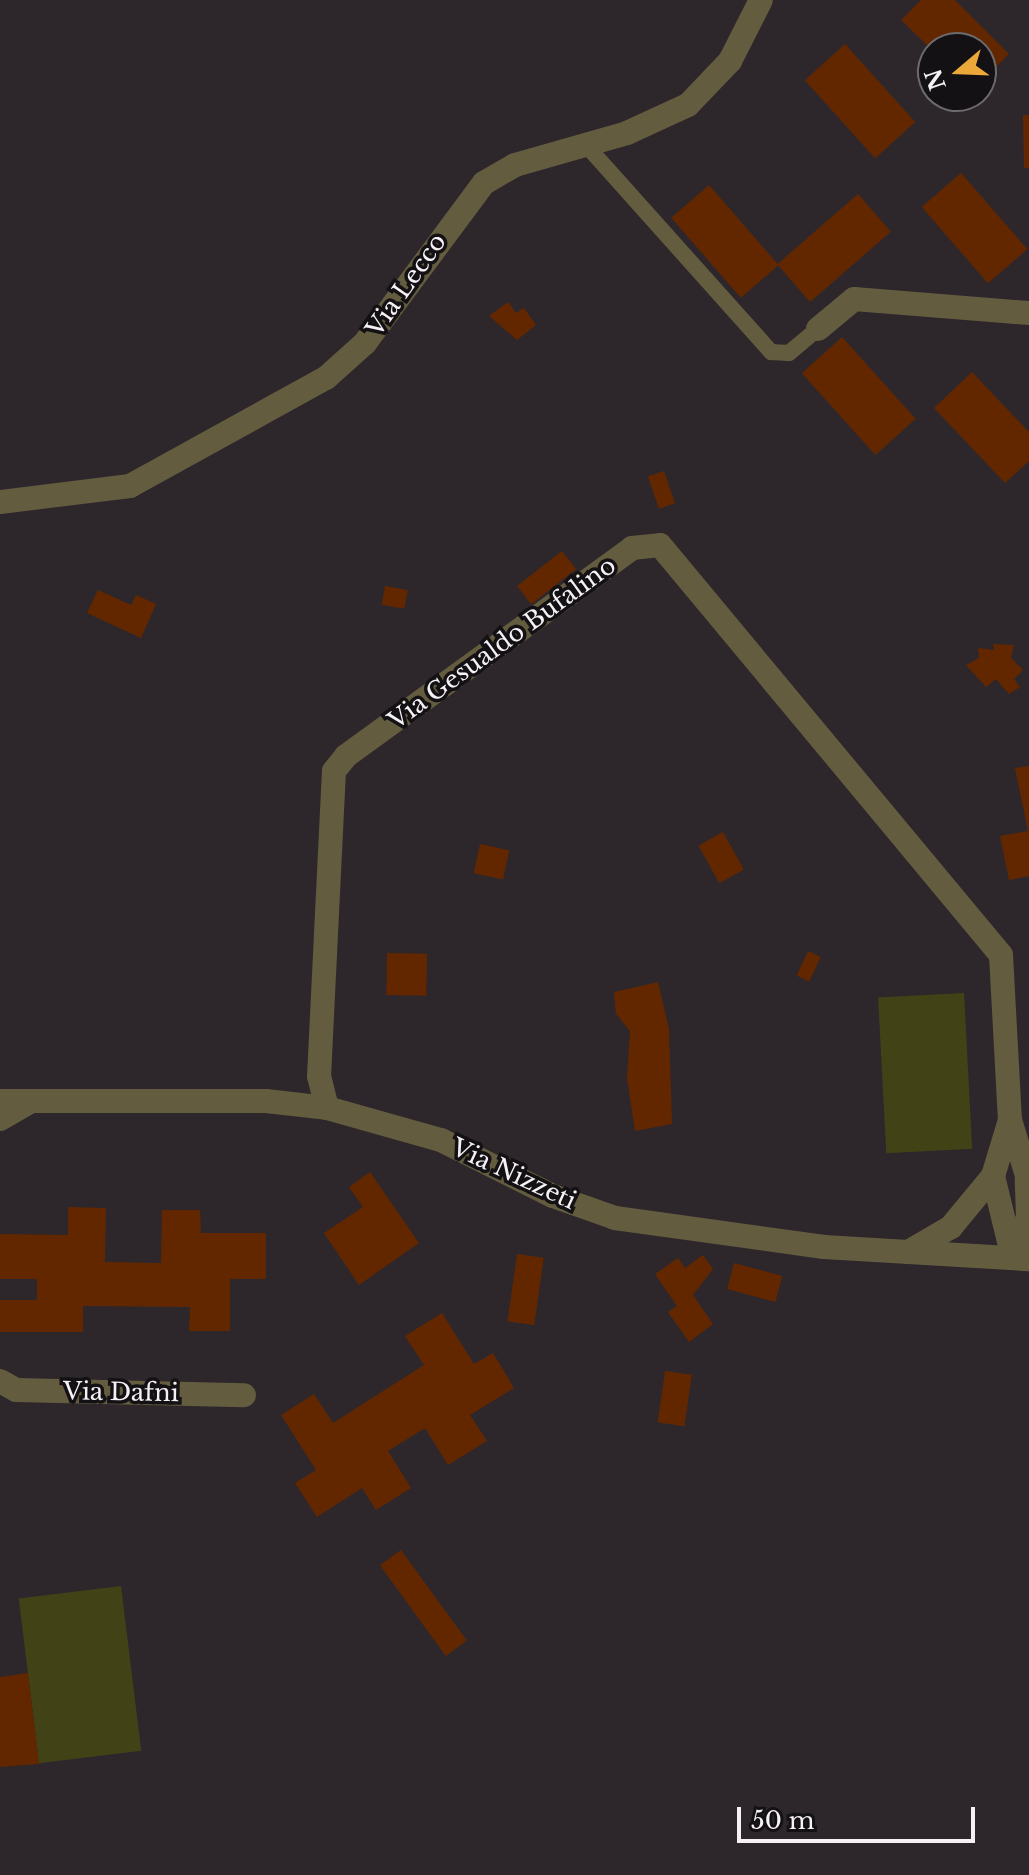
<!DOCTYPE html>
<style>
body{margin:0}
#map{position:relative;width:1029px;height:1875px;overflow:hidden;background:#2d272c;font-family:"Libre Baskerville",serif}
div>[style]{position:absolute}
[style*='--x']{left:calc(var(--x)*1px);top:calc(var(--y)*1px);width:calc(var(--w)*1px);rotate:calc(var(--a)*1deg)}
.green>*{inset:0;background:#414316;transform-origin:0 0}
.building>*{inset:0;background:#632700;transform-origin:0 0}
.service>*{height:16px;margin:-8px;padding:0 8px;transform-origin:8px;border-radius:8px;background:#645c3f}
.minor>*{height:24px;margin:-12px;padding:0 12px;transform-origin:12px;border-radius:12px;background:#645c3f}
.tertiary>*{height:24px;margin:-12px;padding:0 12px;transform-origin:12px;border-radius:12px;background:#645c3f}
span{translate:-50% -50%;white-space:nowrap;text-align:center;line-height:1.15;-webkit-text-stroke:7px #131113;paint-order:stroke}
.street-label{font-size:24px;color:#f5f1f5}
.north{position:absolute;left:917px;top:32px;width:80px;height:80px;box-sizing:border-box;background:#131113;border:2px solid #6d6b6d;border-radius:50%;rotate:251deg;font-size:22px;font-weight:700;line-height:32px;text-align:center;color:#f5f1f5}
.north::after{content:'';display:block;margin:auto;width:28px;height:36px;background:#eba93a;clip-path:polygon(50% 0,100% 100%,50% 72%,0 100%)}
.scale{position:absolute;left:737px;top:1807px;width:238px;height:36px;box-sizing:border-box;border:4px solid #f5f1f5;border-top:0;padding-left:10px;font-size:24px;line-height:28px;white-space:nowrap;color:#f5f1f5;-webkit-text-stroke:6px #131113;paint-order:stroke}
</style>
<div id="map">
<div class="green">
<i style="left:964px;top:993px;width:156px;height:86px;rotate:87deg"></i>
<i style="left:121px;top:1586px;width:166px;height:103px;rotate:83deg"></i>
</div>
<div class="building">
<i style="clip-path:polygon(921px 0,955px 0,1009px 54px,981px 82px,981px 48px,933px 51px,901px 20px)"></i>
<i style="left:845px;top:44px;width:105px;height:54px;rotate:48deg"></i>
<i style="clip-path:polygon(1023px 115px,1029px 115px,1029px 168px,1024px 168px)"></i>
<i style="left:961px;top:173px;width:101px;height:52px;rotate:49deg"></i>
<i style="left:709px;top:185px;width:106px;height:50px;rotate:49deg"></i>
<i style="left:858px;top:194px;width:50px;height:107px;rotate:49deg"></i>
<i style="clip-path:polygon(508px 302px,516px 313px,524px 308px,536px 325px,517px 340px,489px 316px)"></i>
<i style="left:842px;top:337px;width:110px;height:54px;rotate:48deg"></i>
<i style="clip-path:polygon(972px 372px,1029px 432px,1029px 461px,1005px 483px,934px 408px)"></i>
<i style="left:664px;top:471px;width:34px;height:17px;rotate:71deg"></i>
<i style="left:562px;top:551px;width:23px;height:57px;rotate:52deg"></i>
<i style="left:385px;top:586px;width:23px;height:19px;rotate:10deg"></i>
<i style="clip-path:polygon(98px 590px,131px 605px,136px 595px,156px 604px,141px 638px,87px 613px)"></i>
<i style="clip-path:polygon(993px 644px,1014px 645px,1011px 658px,1023px 670px,1014px 679px,1020px 687px,1009px 694px,996px 679px,986px 687px,966px 665px,979px 658px,978px 648px,994px 650px)"></i>
<i style="clip-path:polygon(1029px 766px,1029px 876px,1009px 880px,1000px 836px,1028px 831px,1015px 768px)"></i>
<i style="left:723px;top:832px;width:43px;height:28px;rotate:61deg"></i>
<i style="left:480px;top:844px;width:30px;height:30px;rotate:12deg"></i>
<i style="left:808px;top:951px;width:14px;height:27px;rotate:25deg"></i>
<i style="left:387px;top:953px;width:40px;height:42px;rotate:1deg"></i>
<i style="clip-path:polygon(658px 982px,669px 1029px,672px 1124px,635px 1131px,627px 1078px,630px 1031px,616px 1014px,614px 992px)"></i>
<i style="clip-path:polygon(370px 1172px,419px 1243px,359px 1285px,324px 1233px,363px 1207px,349px 1187px)"></i>
<i style="clip-path:polygon(68px 1207px,106px 1208px,105px 1262px,161px 1263px,162px 1210px,200px 1210px,201px 1233px,266px 1233px,266px 1279px,230px 1279px,230px 1331px,189px 1331px,190px 1307px,83px 1306px,83px 1332px,0 1332px,0 1300px,37px 1300px,37px 1279px,0 1279px,0 1234px,68px 1235px)"></i>
<i style="left:517px;top:1254px;width:27px;height:68px;rotate:8deg"></i>
<i style="clip-path:polygon(703px 1255px,713px 1269px,693px 1295px,713px 1324px,689px 1342px,668px 1312px,677px 1306px,655px 1274px,678px 1258px,685px 1268px)"></i>
<i style="left:734px;top:1263px;width:50px;height:27px;rotate:15deg"></i>
<i style="clip-path:polygon(442px 1313px,474px 1364px,493px 1353px,514px 1388px,470px 1415px,487px 1441px,448px 1465px,425px 1428px,388px 1451px,411px 1488px,376px 1510px,362px 1488px,317px 1517px,295px 1483px,316px 1470px,281px 1415px,314px 1394px,333px 1423px,424px 1365px,405px 1336px)"></i>
<i style="left:665px;top:1371px;width:27px;height:52px;rotate:8deg"></i>
<i style="left:401px;top:1550px;width:112px;height:26px;rotate:54deg"></i>
<i style="clip-path:polygon(28px 1673px,39px 1764px,0 1767px,0 1677px)"></i>
</div>
<div class="service">
<i style="--x:586;--y:145;--w:278;--a:48.2"></i>
<i style="--x:771;--y:352;--w:18;--a:3"></i>
<i style="--x:789;--y:353;--w:38;--a:-40"></i>
</div>
<div class="minor">
<i style="--x:818;--y:329;--w:47;--a:-39.8"></i>
<i style="--x:854;--y:299;--w:176;--a:4.6"></i>
<i style="--x:0;--y:502;--w:131;--a:-7"></i>
<i style="--x:130;--y:486;--w:224;--a:-28.9"></i>
<i style="--x:326;--y:378;--w:52;--a:-41.9"></i>
<i style="--x:365;--y:343;--w:199;--a:-53.4"></i>
<i style="--x:484;--y:183;--w:36;--a:-30"></i>
<i style="--x:515;--y:165;--w:116;--a:-15.9"></i>
<i style="--x:627;--y:133;--w:67;--a:-24.7"></i>
<i style="--x:688;--y:105;--w:61;--a:-46.3"></i>
<i style="--x:730;--y:61;--w:68;--a:-63.1"></i>
<i style="--x:327;--y:1108;--w:32;--a:-104"></i>
<i style="--x:319;--y:1077;--w:306;--a:-87.2"></i>
<i style="--x:334;--y:771;--w:19;--a:-51"></i>
<i style="--x:346;--y:756;--w:354;--a:-36"></i>
<i style="--x:632;--y:548;--w:28;--a:-6"></i>
<i style="--x:660;--y:545;--w:533;--a:50.25"></i>
<i style="--x:1001;--y:955;--w:165;--a:86.9"></i>
<i style="--x:1010;--y:1120;--w:65;--a:73"></i>
<i style="--x:0;--y:1119;--w:34;--a:-30"></i>
<i style="--x:993;--y:1176;--w:84;--a:76.3"></i>
<i style="--x:908;--y:1252;--w:50;--a:-30.2"></i>
<i style="--x:951;--y:1227;--w:66;--a:-50.5"></i>
<i style="--x:993;--y:1176;--w:59;--a:-73.1"></i>
<i style="--x:1013;--y:1258;--w:44;--a:-69.9"></i>
<i style="--x:1028;--y:1217;--w:37;--a:-92"></i>
<i style="--x:0;--y:1381;--w:18;--a:29"></i>
<i style="--x:16;--y:1390;--w:228;--a:1.3"></i>
</div>
<div class="tertiary">
<i style="--x:0;--y:1101;--w:266;--a:0"></i>
<i style="--x:266;--y:1101;--w:61;--a:6.5"></i>
<i style="--x:327;--y:1108;--w:118;--a:15.7"></i>
<i style="--x:441;--y:1140;--w:125;--a:26.6"></i>
<i style="--x:553;--y:1196;--w:66;--a:19.5"></i>
<i style="--x:615;--y:1218;--w:211;--a:7.9"></i>
<i style="--x:824;--y:1247;--w:205;--a:3.4"></i>
</div>
<div class="street-label">
<span style="left:406px;top:285px;rotate:-55deg">Via Lecco</span>
<span style="left:502px;top:643px;rotate:-36deg">Via Gesualdo Bufalino</span>
<span style="left:514px;top:1174px;rotate:25deg">Via Nizzeti</span>
<span style="left:121px;top:1392px;rotate:1deg">Via Dafni</span>
</div>
<div class="north">N</div>
<div class="scale">50 m</div>
</div>
